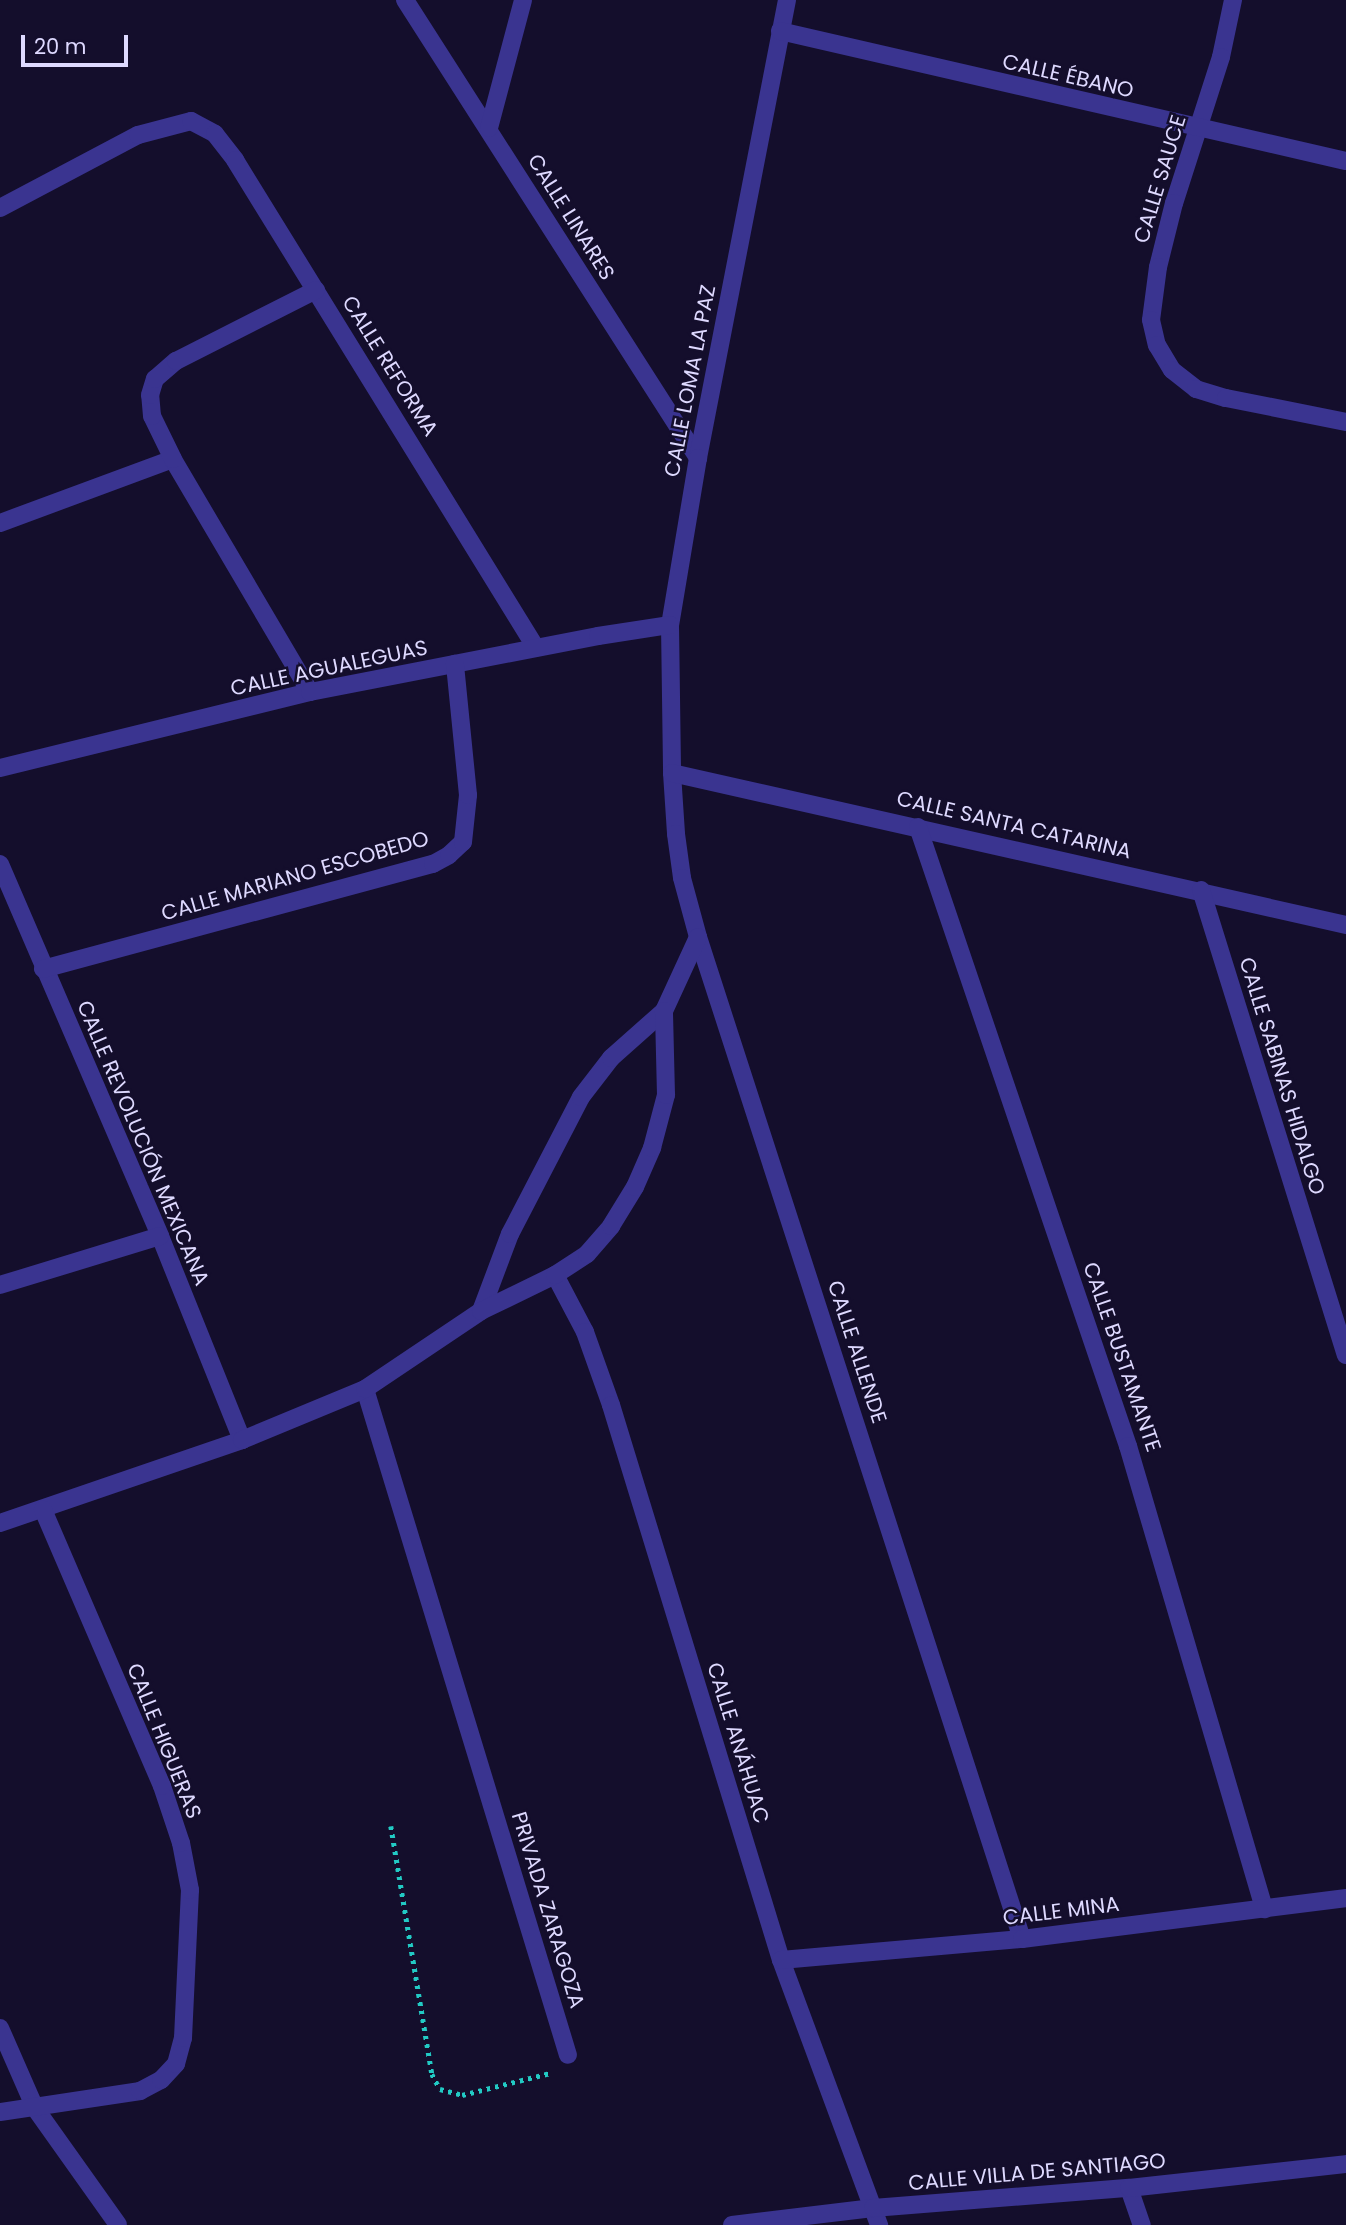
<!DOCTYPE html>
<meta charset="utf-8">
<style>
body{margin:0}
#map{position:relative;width:1346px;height:2225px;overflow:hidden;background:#140e2c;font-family:Poppins,sans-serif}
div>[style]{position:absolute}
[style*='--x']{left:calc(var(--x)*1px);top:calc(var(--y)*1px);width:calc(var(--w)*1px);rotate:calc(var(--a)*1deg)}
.path>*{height:4.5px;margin-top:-2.25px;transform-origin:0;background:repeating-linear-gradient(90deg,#22cac4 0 3.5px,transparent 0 8.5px)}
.street>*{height:18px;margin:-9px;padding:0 9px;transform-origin:9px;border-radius:9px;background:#3a3490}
span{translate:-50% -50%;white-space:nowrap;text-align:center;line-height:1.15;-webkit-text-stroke:5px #140e2c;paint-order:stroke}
.street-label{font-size:21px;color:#ded9ff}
.scale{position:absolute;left:21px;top:35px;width:107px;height:32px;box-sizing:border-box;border:4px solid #ded9ff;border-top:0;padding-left:9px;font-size:21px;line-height:24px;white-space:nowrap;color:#ded9ff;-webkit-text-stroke:5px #140e2c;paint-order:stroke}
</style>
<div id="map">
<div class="path">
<i style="--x:391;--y:1826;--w:251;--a:80.6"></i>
<i style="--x:432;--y:2074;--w:17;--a:62"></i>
<i style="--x:440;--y:2089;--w:23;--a:15"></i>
<i style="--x:462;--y:2095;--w:91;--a:-14"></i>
</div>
<div class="street">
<i style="--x:405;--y:0;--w:544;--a:57.39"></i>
<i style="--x:787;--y:0;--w:467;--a:101"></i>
<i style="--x:698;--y:458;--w:169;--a:99.5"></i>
<i style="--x:670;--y:625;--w:148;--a:89.2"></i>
<i style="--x:672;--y:773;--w:61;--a:86.2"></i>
<i style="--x:676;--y:834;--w:44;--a:82.2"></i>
<i style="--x:682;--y:878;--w:61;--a:74.8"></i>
<i style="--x:698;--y:937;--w:1053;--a:72.08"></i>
<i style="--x:1233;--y:0;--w:58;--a:101.9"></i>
<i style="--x:1221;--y:57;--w:153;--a:107.8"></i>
<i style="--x:1174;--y:203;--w:66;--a:104"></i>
<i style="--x:1158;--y:267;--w:53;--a:97.5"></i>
<i style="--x:1151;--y:320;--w:26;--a:77"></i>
<i style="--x:1157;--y:345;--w:29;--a:59"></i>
<i style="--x:1172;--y:370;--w:31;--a:38"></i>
<i style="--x:1196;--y:389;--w:31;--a:17"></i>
<i style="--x:1226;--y:398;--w:122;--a:11.3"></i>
<i style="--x:780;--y:31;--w:581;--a:12.94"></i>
<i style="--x:489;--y:128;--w:132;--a:-75.1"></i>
<i style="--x:0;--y:208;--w:156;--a:-27.9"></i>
<i style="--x:138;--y:135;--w:55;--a:-14.8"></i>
<i style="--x:191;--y:121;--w:27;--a:28"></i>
<i style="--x:215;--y:134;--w:33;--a:52"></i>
<i style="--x:235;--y:160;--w:573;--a:58.33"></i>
<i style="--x:0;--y:523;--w:184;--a:-20.3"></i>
<i style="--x:310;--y:692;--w:270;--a:-120.5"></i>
<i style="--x:173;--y:459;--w:48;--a:-116"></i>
<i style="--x:152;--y:416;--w:21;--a:-95"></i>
<i style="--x:150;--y:395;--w:17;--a:-73"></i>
<i style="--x:155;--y:379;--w:28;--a:-41"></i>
<i style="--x:176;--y:361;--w:157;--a:-26.9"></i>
<i style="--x:0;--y:768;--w:319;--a:-13.8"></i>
<i style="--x:310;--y:692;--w:293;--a:-11"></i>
<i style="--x:598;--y:636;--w:73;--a:-8.7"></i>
<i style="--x:672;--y:773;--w:691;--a:12.71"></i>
<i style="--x:918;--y:827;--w:654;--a:71.26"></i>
<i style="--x:1128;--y:1446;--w:483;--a:73.6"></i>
<i style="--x:0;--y:864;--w:405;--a:66.7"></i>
<i style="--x:160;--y:1236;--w:220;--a:68.1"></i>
<i style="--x:1201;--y:890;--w:487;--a:72.7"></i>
<i style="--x:43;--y:969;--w:404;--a:-15.1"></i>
<i style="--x:433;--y:864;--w:18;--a:-29"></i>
<i style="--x:449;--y:855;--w:19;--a:-43"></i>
<i style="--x:463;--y:842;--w:47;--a:-83.9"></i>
<i style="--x:468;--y:795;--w:132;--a:-95.7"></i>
<i style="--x:555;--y:1275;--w:64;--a:62.2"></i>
<i style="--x:585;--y:1332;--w:77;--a:70.4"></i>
<i style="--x:611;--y:1405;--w:580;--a:72.97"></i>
<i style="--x:781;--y:1960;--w:283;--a:69.7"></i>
<i style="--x:0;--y:1285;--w:167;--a:-17"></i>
<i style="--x:481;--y:1311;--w:82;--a:-69.4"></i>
<i style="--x:510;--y:1234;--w:154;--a:-62.6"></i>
<i style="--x:581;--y:1097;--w:49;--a:-52.4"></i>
<i style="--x:611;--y:1058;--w:71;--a:-41.6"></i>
<i style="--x:664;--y:1011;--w:81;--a:-65.3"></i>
<i style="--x:365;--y:1389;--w:696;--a:73.05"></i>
<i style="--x:0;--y:1523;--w:256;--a:-18.9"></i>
<i style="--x:242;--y:1440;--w:133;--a:-22.5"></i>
<i style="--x:365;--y:1389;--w:140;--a:-33.9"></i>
<i style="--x:481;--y:1311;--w:82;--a:-25.9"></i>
<i style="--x:555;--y:1275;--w:38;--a:-33"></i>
<i style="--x:587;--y:1254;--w:37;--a:-49"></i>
<i style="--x:611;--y:1226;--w:46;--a:-58.4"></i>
<i style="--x:635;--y:1187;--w:43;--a:-66.4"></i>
<i style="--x:652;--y:1148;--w:55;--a:-75.2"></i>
<i style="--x:666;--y:1095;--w:84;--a:-91.4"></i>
<i style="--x:781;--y:1960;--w:242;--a:-5"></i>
<i style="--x:1022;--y:1939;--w:327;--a:-7.2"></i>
<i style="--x:0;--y:2028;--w:87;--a:66.4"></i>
<i style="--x:35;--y:2108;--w:143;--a:54.6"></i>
<i style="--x:0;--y:2112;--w:142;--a:-8.5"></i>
<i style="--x:140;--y:2091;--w:24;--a:-28"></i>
<i style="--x:161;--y:2080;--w:22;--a:-47"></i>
<i style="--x:176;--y:2064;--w:27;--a:-75"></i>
<i style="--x:183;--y:2038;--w:148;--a:-87.3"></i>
<i style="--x:190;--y:1890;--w:48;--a:-100.8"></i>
<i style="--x:181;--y:1843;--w:60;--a:-108.4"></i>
<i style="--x:162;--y:1786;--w:301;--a:-113.3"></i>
<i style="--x:1129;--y:2188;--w:39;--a:71"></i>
<i style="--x:732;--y:2225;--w:142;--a:-6.9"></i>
<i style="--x:873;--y:2208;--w:257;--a:-4.5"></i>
<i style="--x:1129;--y:2188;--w:218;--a:-6.3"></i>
</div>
<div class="street-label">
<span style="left:1068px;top:76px;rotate:13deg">CALLE ÉBANO</span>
<span style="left:1160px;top:179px;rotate:-73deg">CALLE SAUCE</span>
<span style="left:571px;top:217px;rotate:58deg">CALLE LINARES</span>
<span style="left:390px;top:366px;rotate:58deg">CALLE REFORMA</span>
<span style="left:690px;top:381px;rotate:-79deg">CALLE LOMA LA PAZ</span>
<span style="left:329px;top:668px;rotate:-12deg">CALLE AGUALEGUAS</span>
<span style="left:1014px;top:825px;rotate:13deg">CALLE SANTA CATARINA</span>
<span style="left:295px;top:876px;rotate:-16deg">CALLE MARIANO ESCOBEDO</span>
<span style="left:1282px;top:1076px;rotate:73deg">CALLE SABINAS HIDALGO</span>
<span style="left:143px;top:1143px;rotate:67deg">CALLE REVOLUCIÓN MEXICANA</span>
<span style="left:857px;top:1352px;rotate:72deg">CALLE ALLENDE</span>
<span style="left:1122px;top:1357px;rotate:71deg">CALLE BUSTAMANTE</span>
<span style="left:164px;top:1741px;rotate:68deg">CALLE HIGUERAS</span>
<span style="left:738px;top:1743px;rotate:73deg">CALLE ANÁHUAC</span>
<span style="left:548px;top:1910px;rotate:73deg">PRIVADA ZARAGOZA</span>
<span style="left:1061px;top:1911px;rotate:-7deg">CALLE MINA</span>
<span style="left:1037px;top:2172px;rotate:-5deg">CALLE VILLA DE SANTIAGO</span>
</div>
<div class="scale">20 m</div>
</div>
